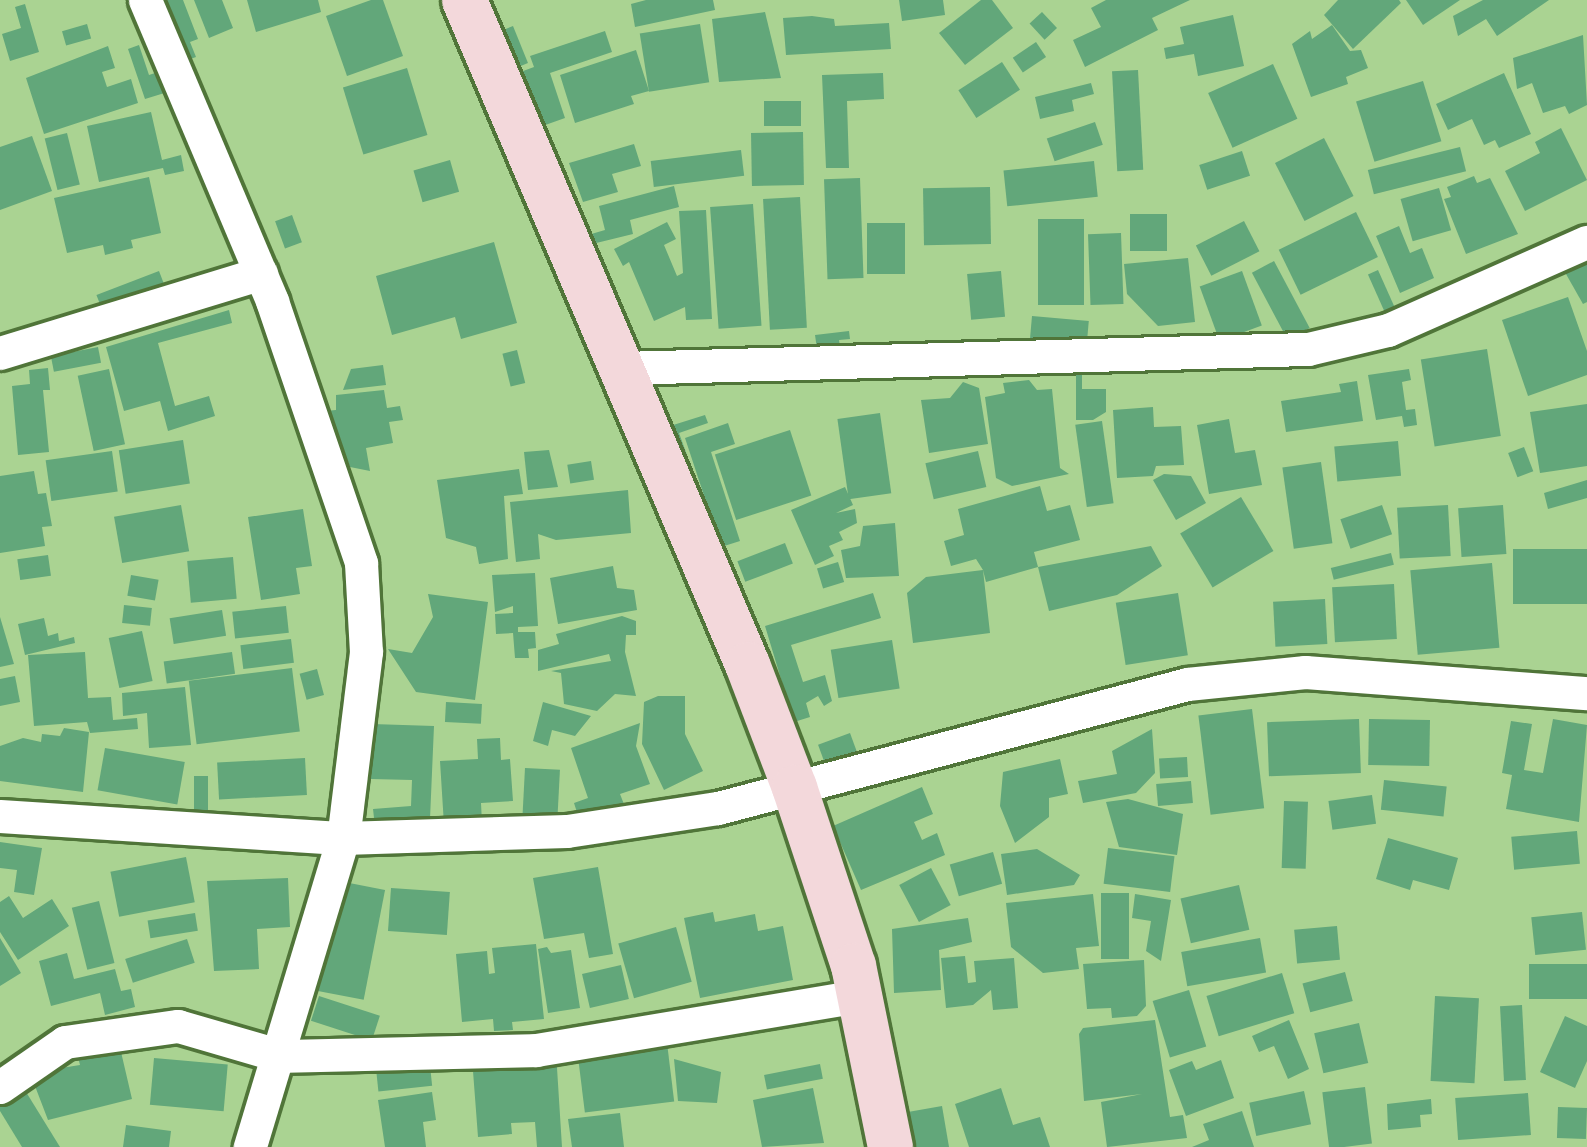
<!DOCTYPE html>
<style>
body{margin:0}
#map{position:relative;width:1587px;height:1147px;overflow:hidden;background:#aad392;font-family:"DejaVu Sans",sans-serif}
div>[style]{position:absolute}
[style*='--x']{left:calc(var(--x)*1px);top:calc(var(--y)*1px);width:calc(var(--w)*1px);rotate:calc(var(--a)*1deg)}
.building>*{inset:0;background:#62a77a;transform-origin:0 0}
.roads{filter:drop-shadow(3px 0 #507539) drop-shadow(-3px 0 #507539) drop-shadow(0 3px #507539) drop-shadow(0 -3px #507539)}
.street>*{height:33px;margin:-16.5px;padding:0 16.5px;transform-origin:16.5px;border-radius:16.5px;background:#fff}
.secondary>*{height:45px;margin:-22.5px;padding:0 22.5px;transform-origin:22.5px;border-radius:22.5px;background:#f3d8db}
span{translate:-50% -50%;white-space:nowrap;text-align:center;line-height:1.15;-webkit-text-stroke:9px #d8edcc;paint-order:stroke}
</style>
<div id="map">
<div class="building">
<i style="clip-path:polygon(164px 0,183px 0,198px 39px,190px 42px,196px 57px,176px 64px,153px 4px)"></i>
<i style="clip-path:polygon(194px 0,222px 0,233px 28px,209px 38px)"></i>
<i style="clip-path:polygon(247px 0,318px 0,321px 12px,256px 32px)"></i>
<i style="clip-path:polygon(371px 0,383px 0,403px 56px,347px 76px,326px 16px)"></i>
<i style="clip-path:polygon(646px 0,713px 0,715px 10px,635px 27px,631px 4px)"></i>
<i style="clip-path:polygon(899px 0,943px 0,945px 15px,902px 21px)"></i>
<i style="clip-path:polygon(981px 0,992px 0,1013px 28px,965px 65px,939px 33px)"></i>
<i style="clip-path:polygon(1106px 0,1190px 0,1152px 18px,1158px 30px,1085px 67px,1073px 40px,1101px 27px,1091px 8px)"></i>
<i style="clip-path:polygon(1338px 0,1399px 0,1401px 3px,1353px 49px,1324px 15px)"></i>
<i style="clip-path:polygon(1406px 0,1460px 0,1423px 25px)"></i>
<i style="clip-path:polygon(1483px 0,1549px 0,1497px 36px,1486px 19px,1458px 36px,1453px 16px)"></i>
<i style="clip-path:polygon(25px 4px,39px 52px,10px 61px,2px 34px,21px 28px,15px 7px)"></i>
<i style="clip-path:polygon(765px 12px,781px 78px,719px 82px,712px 19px)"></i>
<i style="left:1042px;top:12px;width:22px;height:17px;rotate:47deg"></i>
<i style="clip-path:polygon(1233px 15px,1244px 66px,1198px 76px,1194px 54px,1166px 59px,1164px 48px,1184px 44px,1180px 27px)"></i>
<i style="clip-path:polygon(812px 16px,834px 19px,835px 26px,889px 23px,891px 49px,786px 55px,783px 18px)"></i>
<i style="left:87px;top:24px;width:15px;height:26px;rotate:74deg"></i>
<i style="left:700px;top:24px;width:59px;height:61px;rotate:81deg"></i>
<i style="clip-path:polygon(1332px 25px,1350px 51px,1361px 50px,1368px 68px,1346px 77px,1348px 84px,1311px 97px,1292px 44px,1310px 31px,1312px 39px)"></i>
<i style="left:513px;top:26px;width:40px;height:22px;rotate:68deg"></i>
<i style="clip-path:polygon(605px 31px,612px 52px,550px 73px,565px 118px,534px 129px,515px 74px,534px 67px,530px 56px)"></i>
<i style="clip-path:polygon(1583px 35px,1587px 105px,1569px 114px,1565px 106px,1543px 113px,1532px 83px,1517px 89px,1513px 58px)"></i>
<i style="left:1036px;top:42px;width:18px;height:28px;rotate:56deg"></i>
<i style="clip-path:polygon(139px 45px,149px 75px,164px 70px,171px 91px,145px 99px,128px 49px)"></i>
<i style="clip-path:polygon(108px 46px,115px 68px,102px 72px,107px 87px,131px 79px,138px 103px,44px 134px,26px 78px)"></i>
<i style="clip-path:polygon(636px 50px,649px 91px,631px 96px,634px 104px,575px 123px,560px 75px)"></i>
<i style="left:1002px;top:62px;width:33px;height:52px;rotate:57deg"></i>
<i style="left:1273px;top:64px;width:60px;height:71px;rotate:66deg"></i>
<i style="left:407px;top:68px;width:70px;height:67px;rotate:73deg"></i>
<i style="left:1138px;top:70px;width:100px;height:26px;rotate:87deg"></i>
<i style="clip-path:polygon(883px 73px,884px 99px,847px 101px,849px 168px,826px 168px,822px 75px)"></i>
<i style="clip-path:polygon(1504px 73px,1531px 134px,1499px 148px,1495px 140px,1484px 145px,1472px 119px,1448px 130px,1436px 104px)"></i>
<i style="left:1423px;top:81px;width:63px;height:70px;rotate:73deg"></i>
<i style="clip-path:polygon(1091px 83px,1094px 94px,1072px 100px,1074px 111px,1040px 119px,1035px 97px)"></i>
<i style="left:764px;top:101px;width:37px;height:25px"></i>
<i style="clip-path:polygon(151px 112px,162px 160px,181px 155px,184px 171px,165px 175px,163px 168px,99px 182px,87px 126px)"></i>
<i style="left:1095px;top:122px;width:24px;height:51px;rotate:71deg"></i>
<i style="clip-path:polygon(1561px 128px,1587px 180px,1525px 211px,1505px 171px,1540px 153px,1535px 142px)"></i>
<i style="left:803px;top:132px;width:53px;height:52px;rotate:89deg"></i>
<i style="left:67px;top:133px;width:53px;height:23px;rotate:76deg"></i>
<i style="clip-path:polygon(32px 136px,52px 191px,0 210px,0 147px)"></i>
<i style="left:1324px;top:138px;width:65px;height:55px;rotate:63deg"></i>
<i style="clip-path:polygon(634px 144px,641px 166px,612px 174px,618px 192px,583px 202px,569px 163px)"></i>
<i style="left:1460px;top:147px;width:25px;height:95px;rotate:76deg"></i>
<i style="left:741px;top:150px;width:26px;height:91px;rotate:83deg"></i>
<i style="left:1242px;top:151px;width:26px;height:45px;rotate:72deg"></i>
<i style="left:450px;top:160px;width:33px;height:38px;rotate:74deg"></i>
<i style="left:1094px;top:161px;width:36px;height:91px;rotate:84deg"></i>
<i style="clip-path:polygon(1474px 176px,1477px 183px,1490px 178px,1518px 234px,1466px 254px,1444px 199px,1451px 197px,1447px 187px)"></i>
<i style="clip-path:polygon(149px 177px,161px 233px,131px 240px,133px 248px,105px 255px,103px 245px,67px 253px,54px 198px)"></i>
<i style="left:860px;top:178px;width:100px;height:36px;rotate:88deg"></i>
<i style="clip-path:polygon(674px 186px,679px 207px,630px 220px,633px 234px,584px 246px,581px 237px,605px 230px,599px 206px)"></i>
<i style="left:990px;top:187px;width:57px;height:67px;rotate:89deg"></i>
<i style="left:1439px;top:188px;width:44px;height:40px;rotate:74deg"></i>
<i style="left:800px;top:197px;width:131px;height:37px;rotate:87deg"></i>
<i style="left:753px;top:204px;width:122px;height:43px;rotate:86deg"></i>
<i style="clip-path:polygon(706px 210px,712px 319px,686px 320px,685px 307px,654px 321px,629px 262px,623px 266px,614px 249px,667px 222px,676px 239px,664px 245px,677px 276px,683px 273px,679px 211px)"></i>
<i style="left:1356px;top:212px;width:50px;height:86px;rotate:64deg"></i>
<i style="left:1130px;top:214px;width:37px;height:37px"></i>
<i style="left:292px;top:215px;width:29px;height:18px;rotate:70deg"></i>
<i style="left:1038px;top:219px;width:46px;height:86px"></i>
<i style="left:1244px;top:221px;width:34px;height:54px;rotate:63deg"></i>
<i style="left:867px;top:223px;width:38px;height:51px"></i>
<i style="clip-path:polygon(1399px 226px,1410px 253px,1422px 248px,1434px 278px,1400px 293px,1376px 236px)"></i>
<i style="left:1121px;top:233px;width:71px;height:33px;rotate:88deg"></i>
<i style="clip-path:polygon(494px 242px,517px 323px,461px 339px,455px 317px,392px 335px,376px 276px)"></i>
<i style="clip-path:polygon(1587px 253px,1587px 302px,1583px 304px,1562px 267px)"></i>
<i style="clip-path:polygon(1188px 258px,1195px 322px,1158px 326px,1127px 294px,1124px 264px)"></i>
<i style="left:1274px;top:261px;width:76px;height:25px;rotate:62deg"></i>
<i style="left:1378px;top:270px;width:42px;height:11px;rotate:66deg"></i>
<i style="left:159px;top:271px;width:22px;height:67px;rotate:69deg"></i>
<i style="left:1001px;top:271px;width:46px;height:34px;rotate:85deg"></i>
<i style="left:1242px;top:271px;width:58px;height:45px;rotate:70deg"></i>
<i style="clip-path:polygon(1568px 297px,1587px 351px,1587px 375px,1528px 396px,1502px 320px)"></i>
<i style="clip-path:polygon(229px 310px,232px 323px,158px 343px,175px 406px,209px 396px,215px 416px,168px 431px,160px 401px,124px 411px,106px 347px)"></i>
<i style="left:1032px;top:316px;width:57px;height:27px;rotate:5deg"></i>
<i style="clip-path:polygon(849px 331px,850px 339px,839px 340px,841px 354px,818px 356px,815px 335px)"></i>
<i style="left:98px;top:347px;width:16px;height:48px;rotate:79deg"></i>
<i style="left:1487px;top:349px;width:88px;height:67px;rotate:81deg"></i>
<i style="left:517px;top:350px;width:34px;height:15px;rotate:76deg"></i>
<i style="clip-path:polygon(383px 365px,386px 385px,343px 390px,351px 369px)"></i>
<i style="clip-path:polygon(48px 368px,50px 390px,43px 390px,49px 452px,18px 455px,12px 386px,30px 384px,29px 370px)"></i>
<i style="left:109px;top:369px;width:77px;height:32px;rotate:78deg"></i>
<i style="clip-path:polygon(1409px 369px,1411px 380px,1402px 382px,1406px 410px,1415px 409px,1417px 425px,1404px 427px,1402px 416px,1376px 420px,1368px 375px)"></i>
<i style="clip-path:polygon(1076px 375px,1082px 375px,1082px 389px,1106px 389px,1106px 412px,1093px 420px,1076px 420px)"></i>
<i style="clip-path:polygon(1029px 380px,1037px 390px,1052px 389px,1060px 468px,1069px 474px,1012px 486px,996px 478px,985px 397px,1005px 393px,1003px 383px)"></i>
<i style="clip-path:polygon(1357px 381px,1363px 421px,1286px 432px,1281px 401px,1341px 392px,1339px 384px)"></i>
<i style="clip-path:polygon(963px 382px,979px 388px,988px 444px,929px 453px,921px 400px,950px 398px)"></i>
<i style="clip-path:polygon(384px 390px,387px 408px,400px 406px,403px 420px,389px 422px,393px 443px,366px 448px,370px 471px,350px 467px,338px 436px,327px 433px,325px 411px,336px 410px,336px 395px)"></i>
<i style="clip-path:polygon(1587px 404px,1587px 466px,1540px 473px,1530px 412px)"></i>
<i style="clip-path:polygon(1153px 407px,1154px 427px,1181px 426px,1184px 465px,1156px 466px,1153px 476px,1117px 478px,1113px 410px)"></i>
<i style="left:880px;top:413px;width:81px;height:43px;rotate:82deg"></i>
<i style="clip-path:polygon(705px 415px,708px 423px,679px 433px,687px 455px,680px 457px,670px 426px)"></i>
<i style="clip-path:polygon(1229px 419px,1235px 453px,1255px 450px,1262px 485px,1209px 494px,1197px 425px)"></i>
<i style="left:1102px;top:421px;width:83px;height:27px;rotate:82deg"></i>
<i style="clip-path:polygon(728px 423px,735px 444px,711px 452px,740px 541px,721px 547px,685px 438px)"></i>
<i style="left:790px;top:430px;width:69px;height:79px;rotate:72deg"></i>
<i style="left:183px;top:440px;width:44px;height:65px;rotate:81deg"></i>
<i style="left:1398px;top:441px;width:35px;height:64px;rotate:85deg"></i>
<i style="left:1524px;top:447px;width:26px;height:17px;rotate:69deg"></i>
<i style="clip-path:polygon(549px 450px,558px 487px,528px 490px,524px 452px)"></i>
<i style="left:112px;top:451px;width:41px;height:67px;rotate:82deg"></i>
<i style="left:978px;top:451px;width:37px;height:54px;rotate:77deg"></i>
<i style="left:591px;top:461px;width:19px;height:24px;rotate:81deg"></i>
<i style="left:1321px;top:462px;width:82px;height:39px;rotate:82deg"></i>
<i style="clip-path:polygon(519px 469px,523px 494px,504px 496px,508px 559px,479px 564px,476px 547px,446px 538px,437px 480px)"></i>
<i style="clip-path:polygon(34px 471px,38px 494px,46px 493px,52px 526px,42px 527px,45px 546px,0 553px,0 476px)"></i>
<i style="clip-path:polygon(1164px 474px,1191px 476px,1206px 503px,1176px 520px,1153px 480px)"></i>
<i style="clip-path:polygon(1587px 480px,1587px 498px,1548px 509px,1544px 493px)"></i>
<i style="clip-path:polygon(1040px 486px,1047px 511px,1070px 505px,1080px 540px,1034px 552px,1038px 567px,986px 582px,983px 570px,990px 633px,913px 643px,907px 593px,926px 577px,983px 570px,976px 559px,951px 566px,944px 541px,964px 535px,958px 509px)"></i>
<i style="clip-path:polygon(845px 487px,853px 505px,836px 513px,855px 509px,857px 523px,839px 532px,843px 540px,829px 546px,834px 556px,815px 565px,791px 510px)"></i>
<i style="clip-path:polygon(628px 490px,631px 533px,556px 540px,538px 534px,540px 559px,516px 562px,510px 502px)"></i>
<i style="left:1241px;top:497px;width:63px;height:71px;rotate:59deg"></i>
<i style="left:181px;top:505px;width:47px;height:68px;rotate:80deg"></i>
<i style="left:1382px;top:505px;width:31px;height:44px;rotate:71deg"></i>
<i style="left:1448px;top:505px;width:51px;height:51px;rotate:87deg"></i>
<i style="left:1503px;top:505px;width:49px;height:45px;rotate:86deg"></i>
<i style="clip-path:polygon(303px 509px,312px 566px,296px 568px,300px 594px,261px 600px,248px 517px)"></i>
<i style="clip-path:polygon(895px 523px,899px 576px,846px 578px,841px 550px,860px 546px,863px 526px)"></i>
<i style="left:785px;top:543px;width:22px;height:51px;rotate:69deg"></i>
<i style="clip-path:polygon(1151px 546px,1162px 566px,1117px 595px,1049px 611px,1038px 567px)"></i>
<i style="left:1587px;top:549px;width:55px;height:74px;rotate:90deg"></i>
<i style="left:1391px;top:553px;width:12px;height:62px;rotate:76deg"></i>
<i style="left:48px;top:555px;width:21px;height:31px;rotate:82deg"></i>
<i style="left:233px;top:557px;width:42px;height:46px;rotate:85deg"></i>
<i style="left:838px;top:562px;width:21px;height:22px;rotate:73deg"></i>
<i style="left:1492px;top:563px;width:85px;height:82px;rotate:85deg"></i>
<i style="clip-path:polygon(613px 566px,617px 588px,634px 590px,637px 610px,558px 624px,550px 578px)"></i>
<i style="clip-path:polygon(535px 573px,538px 626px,518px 627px,518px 632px,535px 632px,536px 648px,528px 649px,529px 658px,515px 658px,513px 633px,496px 634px,495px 614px,513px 613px,513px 606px,495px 612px,492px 575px)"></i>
<i style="left:131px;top:575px;width:28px;height:21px;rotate:10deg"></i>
<i style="left:1394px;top:584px;width:55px;height:62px;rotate:87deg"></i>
<i style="clip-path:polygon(873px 593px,881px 618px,791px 645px,803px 682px,825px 675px,832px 701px,824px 706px,818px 696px,806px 703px,810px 717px,794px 722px,765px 626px)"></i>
<i style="left:1178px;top:593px;width:63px;height:63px;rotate:81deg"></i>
<i style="clip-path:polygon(428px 594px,488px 602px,475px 700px,416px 692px,388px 649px,412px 653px,433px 617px)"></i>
<i style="left:1325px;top:599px;width:45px;height:52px;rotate:87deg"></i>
<i style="left:124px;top:605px;width:28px;height:18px;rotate:6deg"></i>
<i style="left:286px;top:606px;width:27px;height:54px;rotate:84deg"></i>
<i style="left:222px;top:610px;width:26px;height:53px;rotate:81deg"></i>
<i style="clip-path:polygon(622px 616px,636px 621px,636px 635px,626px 635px,625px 652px,636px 696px,615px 694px,597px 711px,564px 704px,561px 673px,551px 671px,611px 661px,609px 654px,538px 671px,538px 650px,559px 644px,556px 634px)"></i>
<i style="clip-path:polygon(0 617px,14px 664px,0 667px)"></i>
<i style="clip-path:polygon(44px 618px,48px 636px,58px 633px,59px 641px,74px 637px,75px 643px,25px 655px,18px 624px)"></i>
<i style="left:142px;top:631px;width:51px;height:34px;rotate:78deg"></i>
<i style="left:291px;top:639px;width:24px;height:51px;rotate:83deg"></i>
<i style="left:892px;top:640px;width:49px;height:62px;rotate:81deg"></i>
<i style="clip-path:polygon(85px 652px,88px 698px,111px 697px,113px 720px,137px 718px,138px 729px,90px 733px,87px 722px,34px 726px,28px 655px)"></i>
<i style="left:232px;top:652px;width:22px;height:69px;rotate:82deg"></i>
<i style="left:292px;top:668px;width:64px;height:104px;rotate:83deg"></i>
<i style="left:317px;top:669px;width:27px;height:18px;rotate:75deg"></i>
<i style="clip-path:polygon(15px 676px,20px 702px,0 706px,0 679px)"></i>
<i style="clip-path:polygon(185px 687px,191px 745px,149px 748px,147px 713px,123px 716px,122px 693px)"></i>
<i style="clip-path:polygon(658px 696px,685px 696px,685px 734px,703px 771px,664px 790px,642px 744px,644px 702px)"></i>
<i style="left:446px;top:702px;width:36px;height:20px;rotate:3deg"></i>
<i style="clip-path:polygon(543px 702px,591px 716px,575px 736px,552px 730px,548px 746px,533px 741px)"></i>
<i style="left:1252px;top:709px;width:100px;height:54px;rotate:83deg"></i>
<i style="left:1359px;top:719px;width:54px;height:92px;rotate:88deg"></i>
<i style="left:1369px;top:719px;width:61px;height:46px;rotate:1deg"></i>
<i style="clip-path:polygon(1553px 719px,1587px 725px,1579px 822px,1506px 809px,1512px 775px,1502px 773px,1511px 721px,1532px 724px,1524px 770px,1543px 773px)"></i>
<i style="clip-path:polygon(640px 723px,636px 746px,650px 784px,620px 794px,627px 812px,582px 828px,574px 803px,588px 798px,571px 748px)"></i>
<i style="clip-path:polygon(372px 724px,434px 726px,430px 819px,374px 818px,373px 809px,411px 806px,412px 780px,371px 779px)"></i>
<i style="clip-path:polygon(64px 728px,89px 732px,83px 792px,0 781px,0 746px,23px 738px,41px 742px,42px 734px,60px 736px)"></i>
<i style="clip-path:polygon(1152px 729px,1155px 773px,1136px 793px,1083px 803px,1078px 781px,1117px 774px,1112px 751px)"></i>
<i style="left:850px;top:733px;width:23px;height:34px;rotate:70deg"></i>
<i style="clip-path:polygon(500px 738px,501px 760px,510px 759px,513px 801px,481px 803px,482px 823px,444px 825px,440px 761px,478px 759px,477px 739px)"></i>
<i style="left:105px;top:748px;width:81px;height:43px;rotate:10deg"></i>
<i style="left:1187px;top:757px;width:20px;height:28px;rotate:87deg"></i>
<i style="left:305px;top:758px;width:37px;height:88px;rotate:87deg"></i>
<i style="clip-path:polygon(1060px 759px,1068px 794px,1049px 798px,1049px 817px,1015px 843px,1000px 806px,1003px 772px)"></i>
<i style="left:525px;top:768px;width:35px;height:48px;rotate:3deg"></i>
<i style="left:194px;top:776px;width:14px;height:35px"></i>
<i style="left:1384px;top:780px;width:63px;height:30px;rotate:6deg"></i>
<i style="left:1191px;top:781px;width:22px;height:35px;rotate:85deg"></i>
<i style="clip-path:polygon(922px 787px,933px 814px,914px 822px,922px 840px,937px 833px,945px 855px,861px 890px,833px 826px)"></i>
<i style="left:1372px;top:795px;width:29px;height:44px;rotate:82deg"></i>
<i style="clip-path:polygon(1128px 799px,1183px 814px,1177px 855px,1119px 847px,1106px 802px)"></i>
<i style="left:1284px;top:801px;width:24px;height:67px;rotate:2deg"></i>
<i style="left:1577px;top:831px;width:33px;height:66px;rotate:85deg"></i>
<i style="clip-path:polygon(1388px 838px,1458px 858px,1449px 890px,1413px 880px,1410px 890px,1376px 879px)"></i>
<i style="clip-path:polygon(0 842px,42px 848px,34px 895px,14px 892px,17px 870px,0 868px)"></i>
<i style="left:1108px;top:848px;width:67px;height:36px;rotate:7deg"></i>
<i style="clip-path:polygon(1037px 849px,1080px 875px,1074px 885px,1007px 895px,1001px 854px)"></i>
<i style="left:993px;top:852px;width:33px;height:45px;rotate:74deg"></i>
<i style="left:186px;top:857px;width:46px;height:77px;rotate:79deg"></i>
<i style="clip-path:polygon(598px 867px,613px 954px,589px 958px,584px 933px,544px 939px,533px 878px)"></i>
<i style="left:931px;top:868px;width:42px;height:36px;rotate:62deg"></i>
<i style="clip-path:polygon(288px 878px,290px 927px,257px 929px,259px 969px,214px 971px,207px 881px)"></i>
<i style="left:334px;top:880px;width:52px;height:112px;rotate:11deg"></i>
<i style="left:1239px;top:885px;width:46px;height:60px;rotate:77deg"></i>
<i style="left:391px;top:888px;width:59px;height:43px;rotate:4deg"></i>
<i style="left:1101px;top:893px;width:28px;height:66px"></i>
<i style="clip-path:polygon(1093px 894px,1099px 946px,1076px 948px,1079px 969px,1043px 973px,1011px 947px,1006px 903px)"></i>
<i style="clip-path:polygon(1135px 894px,1171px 900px,1161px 961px,1146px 951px,1151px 921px,1132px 918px)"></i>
<i style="clip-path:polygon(9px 896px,23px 918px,52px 899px,69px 926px,18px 960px,0 932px,0 902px)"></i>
<i style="left:99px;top:901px;width:64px;height:28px;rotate:76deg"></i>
<i style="clip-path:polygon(713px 912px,715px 922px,755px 914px,758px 931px,783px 926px,793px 980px,700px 998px,684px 918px)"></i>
<i style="left:1582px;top:912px;width:38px;height:51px;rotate:84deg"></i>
<i style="left:195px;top:913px;width:18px;height:48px;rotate:81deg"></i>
<i style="clip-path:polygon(968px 918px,972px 942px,939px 950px,941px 990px,894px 993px,892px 929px)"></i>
<i style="left:1337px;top:926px;width:34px;height:43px;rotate:85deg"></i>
<i style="left:676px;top:927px;width:57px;height:60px;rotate:74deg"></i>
<i style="clip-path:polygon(0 938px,21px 973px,0 986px)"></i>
<i style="left:1260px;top:938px;width:35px;height:80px;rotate:80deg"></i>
<i style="left:187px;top:939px;width:25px;height:65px;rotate:72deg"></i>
<i style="clip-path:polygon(536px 944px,544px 1019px,512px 1022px,513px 1030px,494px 1031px,493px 1019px,462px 1022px,456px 954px,487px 951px,489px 974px,495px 973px,492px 948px)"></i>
<i style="clip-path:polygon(547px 947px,551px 953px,571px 950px,580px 1008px,548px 1013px,538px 949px)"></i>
<i style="clip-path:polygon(67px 953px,74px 979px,115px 969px,121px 991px,131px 989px,135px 1007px,105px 1015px,100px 993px,51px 1006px,39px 961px)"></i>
<i style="clip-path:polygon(965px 956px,968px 983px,976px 982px,974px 961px,1014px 958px,1018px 1008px,993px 1010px,991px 990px,973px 1005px,946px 1008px,941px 958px)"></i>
<i style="clip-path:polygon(1144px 960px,1146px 1006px,1137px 1016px,1112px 1018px,1111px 1008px,1087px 1009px,1083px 964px)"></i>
<i style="left:1529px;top:964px;width:58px;height:35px"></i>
<i style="left:621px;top:965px;width:35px;height:40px;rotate:77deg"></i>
<i style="left:1345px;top:972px;width:30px;height:44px;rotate:75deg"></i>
<i style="left:1282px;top:973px;width:42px;height:79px;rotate:73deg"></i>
<i style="left:1189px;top:990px;width:59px;height:38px;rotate:73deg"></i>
<i style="left:319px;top:996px;width:64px;height:26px;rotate:18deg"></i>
<i style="left:1435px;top:996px;width:44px;height:85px;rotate:3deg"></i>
<i style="left:1522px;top:1005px;width:75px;height:22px;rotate:87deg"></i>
<i style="clip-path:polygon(1565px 1016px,1587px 1026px,1587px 1061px,1575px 1088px,1540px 1072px)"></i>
<i style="clip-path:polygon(1155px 1020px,1170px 1117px,1183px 1115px,1187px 1138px,1107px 1147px,1101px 1102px,1142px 1094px,1084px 1101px,1079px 1034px,1083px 1028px)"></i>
<i style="clip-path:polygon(1289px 1020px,1309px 1069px,1288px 1079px,1274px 1046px,1259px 1052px,1252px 1036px)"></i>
<i style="left:1359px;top:1023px;width:41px;height:46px;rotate:77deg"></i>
<i style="clip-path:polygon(118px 1039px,132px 1099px,48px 1120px,30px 1073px,80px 1065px,76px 1049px)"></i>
<i style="left:667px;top:1043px;width:59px;height:90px;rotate:83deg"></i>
<i style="clip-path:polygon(556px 1052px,562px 1147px,537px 1147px,535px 1122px,511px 1123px,512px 1134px,478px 1137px,472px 1058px)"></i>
<i style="left:429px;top:1056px;width:30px;height:54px;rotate:84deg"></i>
<i style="left:154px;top:1058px;width:74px;height:47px;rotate:5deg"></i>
<i style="clip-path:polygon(674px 1059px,721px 1072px,717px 1103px,678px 1101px)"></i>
<i style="clip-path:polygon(1221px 1060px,1234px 1098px,1186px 1116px,1169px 1070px,1192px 1061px,1196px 1070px)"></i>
<i style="left:820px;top:1064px;width:15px;height:57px;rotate:79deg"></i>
<i style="clip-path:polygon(18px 1079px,60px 1147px,22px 1147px,0 1111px,0 1090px)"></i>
<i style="left:1365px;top:1087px;width:57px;height:43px;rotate:83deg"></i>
<i style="clip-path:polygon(813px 1088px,824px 1143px,762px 1147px,753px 1100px)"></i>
<i style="clip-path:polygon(1001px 1088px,1013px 1125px,1040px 1117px,1050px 1147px,969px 1147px,955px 1104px)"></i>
<i style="left:1304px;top:1091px;width:34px;height:56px;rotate:78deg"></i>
<i style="clip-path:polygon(432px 1092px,436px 1120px,423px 1122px,426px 1147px,385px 1147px,378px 1100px)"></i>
<i style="left:1528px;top:1093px;width:42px;height:73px;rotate:86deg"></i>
<i style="clip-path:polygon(1431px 1099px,1432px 1114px,1420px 1115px,1421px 1127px,1388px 1130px,1387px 1104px)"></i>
<i style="clip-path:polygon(942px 1106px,949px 1147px,915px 1147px,908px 1112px)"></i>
<i style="left:1558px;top:1107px;width:29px;height:31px;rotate:2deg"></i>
<i style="clip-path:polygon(1242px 1111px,1254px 1147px,1192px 1147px,1209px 1140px,1203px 1124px)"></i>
<i style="clip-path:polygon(620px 1113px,624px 1147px,572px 1147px,568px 1119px)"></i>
<i style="clip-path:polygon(126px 1125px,171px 1131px,169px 1147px,123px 1147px)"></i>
</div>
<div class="roads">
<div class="street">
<i style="--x:145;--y:0;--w:327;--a:67.1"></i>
<i style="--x:272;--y:301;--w:277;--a:71.2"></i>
<i style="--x:361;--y:563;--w:89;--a:86.8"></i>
<i style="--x:366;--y:652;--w:187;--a:97"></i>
<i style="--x:343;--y:838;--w:323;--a:106.8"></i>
<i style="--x:0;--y:353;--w:273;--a:-17"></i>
<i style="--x:622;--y:368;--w:686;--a:-1.59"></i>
<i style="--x:1308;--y:349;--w:82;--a:-13.4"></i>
<i style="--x:1388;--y:330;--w:218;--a:-23.9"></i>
<i style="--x:0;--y:816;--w:344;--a:3.7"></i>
<i style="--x:343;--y:838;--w:224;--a:-1.8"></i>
<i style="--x:567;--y:831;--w:153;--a:-8.7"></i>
<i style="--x:718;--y:808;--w:485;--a:-14.8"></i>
<i style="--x:1187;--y:684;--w:119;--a:-5.8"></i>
<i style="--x:1305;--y:672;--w:283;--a:4.3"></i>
<i style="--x:0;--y:1087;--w:79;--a:-34.7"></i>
<i style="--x:65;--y:1042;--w:114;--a:-8.1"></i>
<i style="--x:178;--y:1026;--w:107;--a:16.2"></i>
<i style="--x:281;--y:1056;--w:255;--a:-1.3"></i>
<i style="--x:536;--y:1050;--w:328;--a:-9.5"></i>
</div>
<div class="secondary">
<i style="--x:464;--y:0;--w:722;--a:66.92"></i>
<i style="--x:747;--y:664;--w:132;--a:69.1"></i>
<i style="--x:794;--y:787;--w:188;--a:71.7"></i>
<i style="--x:853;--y:965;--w:186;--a:78.5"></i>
</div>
</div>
</div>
